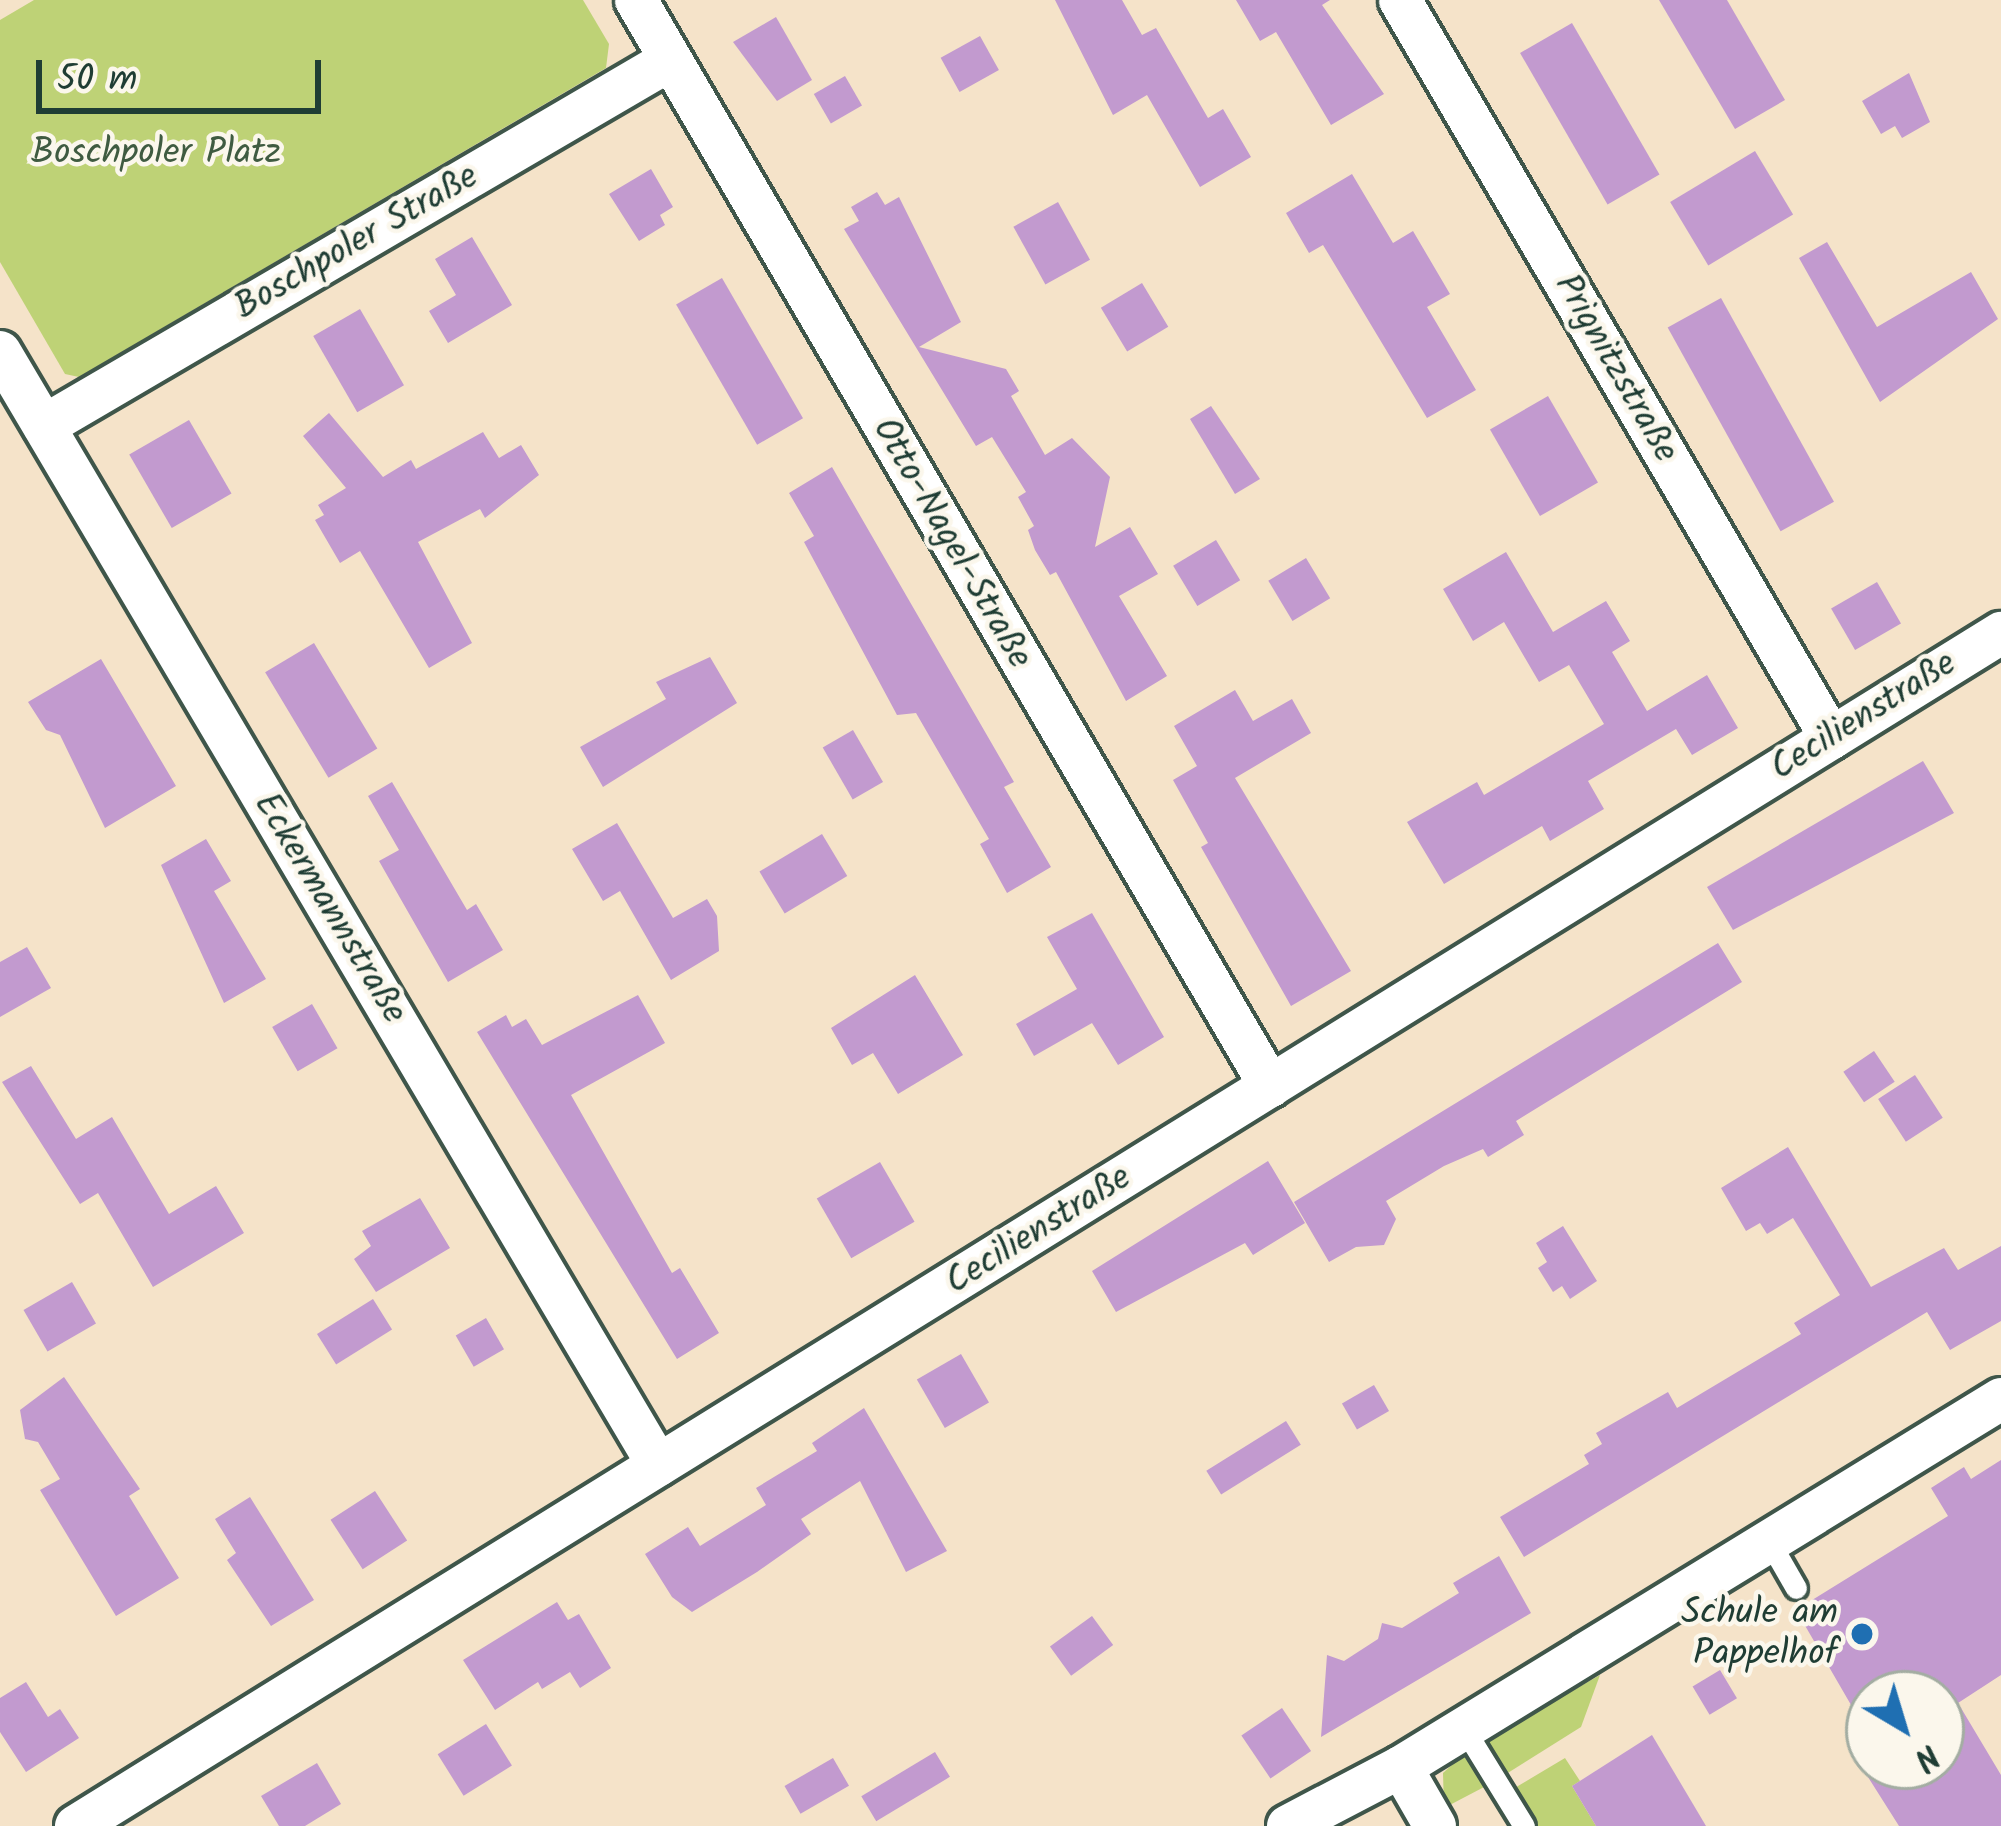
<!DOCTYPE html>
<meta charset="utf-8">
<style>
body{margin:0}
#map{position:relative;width:2001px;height:1826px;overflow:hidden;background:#f5e3c9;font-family:Kalam,sans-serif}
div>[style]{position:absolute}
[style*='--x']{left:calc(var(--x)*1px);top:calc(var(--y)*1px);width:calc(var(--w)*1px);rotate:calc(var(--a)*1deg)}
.green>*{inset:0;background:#bed276}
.building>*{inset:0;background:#c29acf;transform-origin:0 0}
.roads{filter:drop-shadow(3px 0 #3f564a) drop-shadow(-3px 0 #3f564a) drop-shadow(0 3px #3f564a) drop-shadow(0 -3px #3f564a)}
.service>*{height:21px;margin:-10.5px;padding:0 10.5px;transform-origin:10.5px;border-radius:10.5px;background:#fff}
.minor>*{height:42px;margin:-21px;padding:0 21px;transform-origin:21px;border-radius:21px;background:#fff}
.dots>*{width:33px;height:33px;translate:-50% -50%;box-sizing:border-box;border:6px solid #fbf7ec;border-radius:50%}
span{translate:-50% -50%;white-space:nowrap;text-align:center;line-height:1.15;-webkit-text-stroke:9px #fbf7ec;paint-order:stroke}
.park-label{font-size:36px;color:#3f5b41}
.street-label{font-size:36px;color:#1f3d34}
.poi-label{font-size:36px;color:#1f3d34}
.right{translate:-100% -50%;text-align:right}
.north{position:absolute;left:1845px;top:1670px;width:120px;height:120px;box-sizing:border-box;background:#fbf7ec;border:3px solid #a3ada2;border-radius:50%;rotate:142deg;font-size:33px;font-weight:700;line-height:48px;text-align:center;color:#1f3d34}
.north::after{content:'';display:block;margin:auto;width:42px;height:54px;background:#1f6fb2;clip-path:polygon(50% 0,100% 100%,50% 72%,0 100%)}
.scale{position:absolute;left:36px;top:60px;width:285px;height:54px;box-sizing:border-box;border:6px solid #1f3d34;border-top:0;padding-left:15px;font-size:36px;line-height:42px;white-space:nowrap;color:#1f3d34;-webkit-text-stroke:9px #fbf7ec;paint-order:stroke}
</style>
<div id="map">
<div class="green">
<i style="clip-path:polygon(34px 0,583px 0,609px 44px,606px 68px,79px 377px,65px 374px,0 262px,0 20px)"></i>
<i style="clip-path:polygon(1600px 1675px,1581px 1727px,1503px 1776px,1482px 1742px)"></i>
<i style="clip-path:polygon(1466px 1752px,1486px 1786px,1444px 1808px,1443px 1773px)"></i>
<i style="clip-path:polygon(1565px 1758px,1580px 1781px,1572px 1786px,1596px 1826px,1534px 1826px,1513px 1789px)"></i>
</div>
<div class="building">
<i style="clip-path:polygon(1055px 0,1122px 0,1142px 35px,1156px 28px,1208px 118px,1223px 109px,1251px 157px,1200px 187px,1147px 95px,1113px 115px)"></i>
<i style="clip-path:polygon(1236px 0,1330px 0,1322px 5px,1384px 94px,1331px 125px,1276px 32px,1260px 41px)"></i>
<i style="clip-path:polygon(1659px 0,1727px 0,1785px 100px,1735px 129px)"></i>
<i style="clip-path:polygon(776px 17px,812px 80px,777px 101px,733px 42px)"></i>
<i style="left:1572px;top:23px;width:175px;height:60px;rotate:60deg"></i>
<i style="left:980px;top:36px;width:39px;height:45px;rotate:61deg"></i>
<i style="clip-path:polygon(1909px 73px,1930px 122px,1902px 138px,1895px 126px,1881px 134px,1862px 101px)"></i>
<i style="left:845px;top:76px;width:34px;height:36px;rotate:60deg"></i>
<i style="left:1755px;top:151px;width:74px;height:99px;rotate:59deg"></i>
<i style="clip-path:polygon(651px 169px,673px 207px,660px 215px,665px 225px,639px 241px,609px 194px)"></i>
<i style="clip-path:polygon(1352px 174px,1393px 243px,1413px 231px,1450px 294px,1427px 307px,1476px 390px,1427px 418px,1323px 245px,1309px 253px,1286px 213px)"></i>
<i style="clip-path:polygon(877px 192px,885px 205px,899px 197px,961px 322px,919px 347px,1006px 369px,1019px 391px,1011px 396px,1045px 455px,1072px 438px,1110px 477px,1095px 547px,1130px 527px,1158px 574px,1119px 596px,1167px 676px,1126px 701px,1056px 572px,1050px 575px,1035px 550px,1028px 530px,1034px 526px,1018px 497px,1026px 492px,992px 437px,976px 446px,844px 229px,859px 221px,851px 207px)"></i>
<i style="left:1058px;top:202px;width:66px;height:51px;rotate:61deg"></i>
<i style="clip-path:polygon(472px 237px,512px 305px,448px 343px,429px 311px,456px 295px,435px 259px)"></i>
<i style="clip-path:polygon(1827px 242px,1877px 327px,1971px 272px,1998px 319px,1880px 402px,1799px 258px)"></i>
<i style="left:722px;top:278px;width:162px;height:53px;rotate:60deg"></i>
<i style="left:1142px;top:283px;width:51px;height:48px;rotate:59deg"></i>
<i style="left:1721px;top:298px;width:233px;height:61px;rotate:61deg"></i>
<i style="left:360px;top:309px;width:88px;height:54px;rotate:60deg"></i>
<i style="left:1548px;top:396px;width:100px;height:67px;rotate:60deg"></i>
<i style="clip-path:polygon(1211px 406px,1260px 479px,1235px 494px,1190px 419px)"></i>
<i style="clip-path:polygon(329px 413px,383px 477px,411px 460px,416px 469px,483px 432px,499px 458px,521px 445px,539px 475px,485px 518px,480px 509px,418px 542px,472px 643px,429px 668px,360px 551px,340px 563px,315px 520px,324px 515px,318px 505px,346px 488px,303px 436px)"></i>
<i style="left:189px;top:420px;width:85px;height:69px;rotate:60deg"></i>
<i style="clip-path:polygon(832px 467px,1014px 782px,1004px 787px,1051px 867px,1007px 893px,980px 844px,989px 839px,916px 713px,897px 715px,804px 542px,814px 536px,789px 493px)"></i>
<i style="left:1216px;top:540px;width:47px;height:50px;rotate:59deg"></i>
<i style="clip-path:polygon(1506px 552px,1553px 632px,1606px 601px,1630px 641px,1612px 652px,1647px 711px,1707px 675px,1738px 728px,1692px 755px,1676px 729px,1588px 781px,1604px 809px,1550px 841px,1542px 826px,1444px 884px,1407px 822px,1477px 782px,1484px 795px,1604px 724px,1569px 665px,1539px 682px,1504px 622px,1473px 641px,1443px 589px)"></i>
<i style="left:1306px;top:558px;width:47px;height:44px;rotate:59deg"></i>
<i style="left:1877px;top:582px;width:48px;height:53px;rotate:60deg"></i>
<i style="left:314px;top:643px;width:123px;height:57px;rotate:59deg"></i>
<i style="clip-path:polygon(710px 657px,737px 703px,603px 787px,580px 747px,666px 699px,656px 682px)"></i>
<i style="clip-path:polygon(101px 659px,176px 786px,105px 828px,60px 735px,46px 730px,28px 702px)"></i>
<i style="clip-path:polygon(1235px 690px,1253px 721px,1292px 699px,1311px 733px,1235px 778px,1351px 971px,1291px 1006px,1201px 847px,1208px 843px,1173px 780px,1197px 766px,1174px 726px)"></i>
<i style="left:853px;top:730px;width:60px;height:35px;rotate:60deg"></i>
<i style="clip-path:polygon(1923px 761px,1954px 813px,1733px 930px,1707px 887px)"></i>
<i style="clip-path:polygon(392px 782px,467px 910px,476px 904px,503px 950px,448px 982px,379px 861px,399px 850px,368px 796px)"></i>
<i style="clip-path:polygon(617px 823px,673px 918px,707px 899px,717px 916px,719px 951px,671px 980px,620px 891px,603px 901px,572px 849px)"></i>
<i style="left:822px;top:834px;width:49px;height:73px;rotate:59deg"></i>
<i style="clip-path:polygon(206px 839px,231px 881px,214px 891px,266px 979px,224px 1003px,161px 865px)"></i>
<i style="clip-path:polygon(1092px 913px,1164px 1037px,1118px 1065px,1092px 1023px,1034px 1056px,1016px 1024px,1077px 989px,1047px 937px)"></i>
<i style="clip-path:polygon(1718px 943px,1742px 982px,1516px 1121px,1524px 1135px,1488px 1157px,1483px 1149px,1444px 1166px,1386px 1201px,1396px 1219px,1384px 1245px,1356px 1247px,1329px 1262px,1294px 1202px)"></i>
<i style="clip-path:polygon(27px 947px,51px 988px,0 1017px,0 962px)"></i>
<i style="clip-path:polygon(915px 975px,963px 1055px,898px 1094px,873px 1053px,852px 1065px,831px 1028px)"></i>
<i style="clip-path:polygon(638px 995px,665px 1043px,571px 1095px,672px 1273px,680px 1268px,719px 1333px,677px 1359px,477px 1032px,506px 1015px,512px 1027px,526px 1019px,542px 1045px)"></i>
<i style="left:312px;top:1004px;width:51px;height:46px;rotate:60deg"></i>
<i style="left:1874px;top:1051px;width:37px;height:37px;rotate:56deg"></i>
<i style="clip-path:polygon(31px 1066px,76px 1139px,112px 1117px,169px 1214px,216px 1186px,244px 1233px,153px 1287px,98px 1193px,80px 1204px,2px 1082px)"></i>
<i style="left:1915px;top:1075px;width:51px;height:44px;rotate:57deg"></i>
<i style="clip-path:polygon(1788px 1147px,1871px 1287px,1944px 1248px,1958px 1270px,2001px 1246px,2001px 1321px,1950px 1350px,1927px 1312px,1524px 1557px,1500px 1517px,1589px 1464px,1584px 1455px,1602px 1444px,1596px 1433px,1668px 1392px,1677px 1408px,1801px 1334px,1794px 1323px,1840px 1295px,1793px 1218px,1767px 1234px,1760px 1223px,1746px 1231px,1721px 1188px)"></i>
<i style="clip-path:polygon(1268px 1161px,1305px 1223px,1253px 1255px,1245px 1243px,1116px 1312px,1092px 1271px)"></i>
<i style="left:880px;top:1162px;width:69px;height:73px;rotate:60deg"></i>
<i style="clip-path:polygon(420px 1198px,450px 1248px,376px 1292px,354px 1259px,371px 1246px,362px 1231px)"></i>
<i style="clip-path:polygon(1563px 1226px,1597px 1281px,1570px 1299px,1562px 1286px,1553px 1292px,1538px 1268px,1547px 1262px,1536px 1243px)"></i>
<i style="left:72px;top:1282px;width:48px;height:56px;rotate:60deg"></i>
<i style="left:373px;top:1299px;width:36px;height:66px;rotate:58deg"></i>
<i style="left:486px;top:1318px;width:36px;height:35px;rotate:60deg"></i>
<i style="left:961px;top:1354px;width:56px;height:51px;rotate:60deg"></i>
<i style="clip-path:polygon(64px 1377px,140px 1489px,129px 1496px,179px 1578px,116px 1616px,40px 1490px,60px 1479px,38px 1442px,25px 1439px,20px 1410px)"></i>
<i style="left:1374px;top:1385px;width:30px;height:37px;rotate:60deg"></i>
<i style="clip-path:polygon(864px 1408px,947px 1551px,906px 1572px,860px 1481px,801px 1519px,811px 1534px,757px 1572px,692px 1612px,672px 1597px,645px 1554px,688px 1527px,700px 1546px,766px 1505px,756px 1488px,817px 1451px,812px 1443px)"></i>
<i style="left:1286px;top:1421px;width:28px;height:94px;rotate:58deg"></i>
<i style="clip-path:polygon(2001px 1460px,2001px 1675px,1958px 1703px,2001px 1775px,2001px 1826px,1899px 1826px,1861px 1766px,1941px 1766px,1941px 1694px,1869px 1694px,1869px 1736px,1796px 1610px,1948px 1516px,1931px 1488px,1964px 1467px,1971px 1479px)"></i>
<i style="left:375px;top:1491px;width:59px;height:53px;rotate:57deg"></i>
<i style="clip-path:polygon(250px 1497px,314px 1600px,271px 1626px,227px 1560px,236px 1553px,215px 1519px)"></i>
<i style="clip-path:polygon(1499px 1556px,1531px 1613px,1321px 1737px,1327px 1655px,1344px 1661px,1378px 1639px,1382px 1623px,1402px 1628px,1459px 1593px,1453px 1583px)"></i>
<i style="clip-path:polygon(557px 1602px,568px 1620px,579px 1614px,611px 1668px,580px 1688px,570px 1672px,542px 1689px,538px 1682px,495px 1710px,463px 1660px)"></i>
<i style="left:1092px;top:1616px;width:36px;height:52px;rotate:54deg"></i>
<i style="left:1720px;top:1670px;width:33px;height:32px;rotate:59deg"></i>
<i style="clip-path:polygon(26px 1682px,48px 1717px,60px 1709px,79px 1738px,26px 1772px,0 1732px,0 1698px)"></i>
<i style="left:1282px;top:1708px;width:52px;height:49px;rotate:56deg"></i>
<i style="left:486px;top:1724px;width:49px;height:57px;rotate:58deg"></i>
<i style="clip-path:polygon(1652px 1735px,1706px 1826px,1596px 1826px,1572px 1786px)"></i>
<i style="left:935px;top:1752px;width:29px;height:86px;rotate:59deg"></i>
<i style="left:833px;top:1758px;width:32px;height:56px;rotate:60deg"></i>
<i style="clip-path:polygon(317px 1763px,341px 1804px,305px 1826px,279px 1826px,261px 1796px)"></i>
</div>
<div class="roads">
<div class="service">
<i style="--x:1769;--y:1541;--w:54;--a:60.1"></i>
<i style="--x:1463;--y:1727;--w:116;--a:58.4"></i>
</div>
<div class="minor">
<i style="--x:636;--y:0;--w:1258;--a:59.72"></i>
<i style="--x:1400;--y:0;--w:855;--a:59.71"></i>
<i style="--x:0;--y:352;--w:1293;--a:59.41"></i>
<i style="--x:44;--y:426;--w:725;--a:-30.31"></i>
<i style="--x:1401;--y:1767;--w:68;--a:60"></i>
<i style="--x:76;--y:1826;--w:2265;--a:-31.79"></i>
<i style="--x:1288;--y:1826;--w:127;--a:-27.6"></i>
<i style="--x:1401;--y:1767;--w:704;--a:-31.52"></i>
</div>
</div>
<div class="dots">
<i style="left:1862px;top:1634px;background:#1f6fb2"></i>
</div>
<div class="park-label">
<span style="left:156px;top:154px">Boschpoler Platz</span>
</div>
<div class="street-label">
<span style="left:357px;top:243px;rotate:-30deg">Boschpoler Straße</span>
<span style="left:1615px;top:369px;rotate:60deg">Prignitzstraße</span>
<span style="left:951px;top:544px;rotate:60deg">Otto-Nagel-Straße</span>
<span style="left:1864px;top:717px;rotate:-32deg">Cecilienstraße</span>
<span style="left:329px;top:909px;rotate:59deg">Eckermannstraße</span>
<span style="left:1039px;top:1231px;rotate:-32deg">Cecilienstraße</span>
</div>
<div class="poi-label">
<span class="right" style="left:1838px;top:1634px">Schule am<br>Pappelhof</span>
</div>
<div class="north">N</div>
<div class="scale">50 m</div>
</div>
